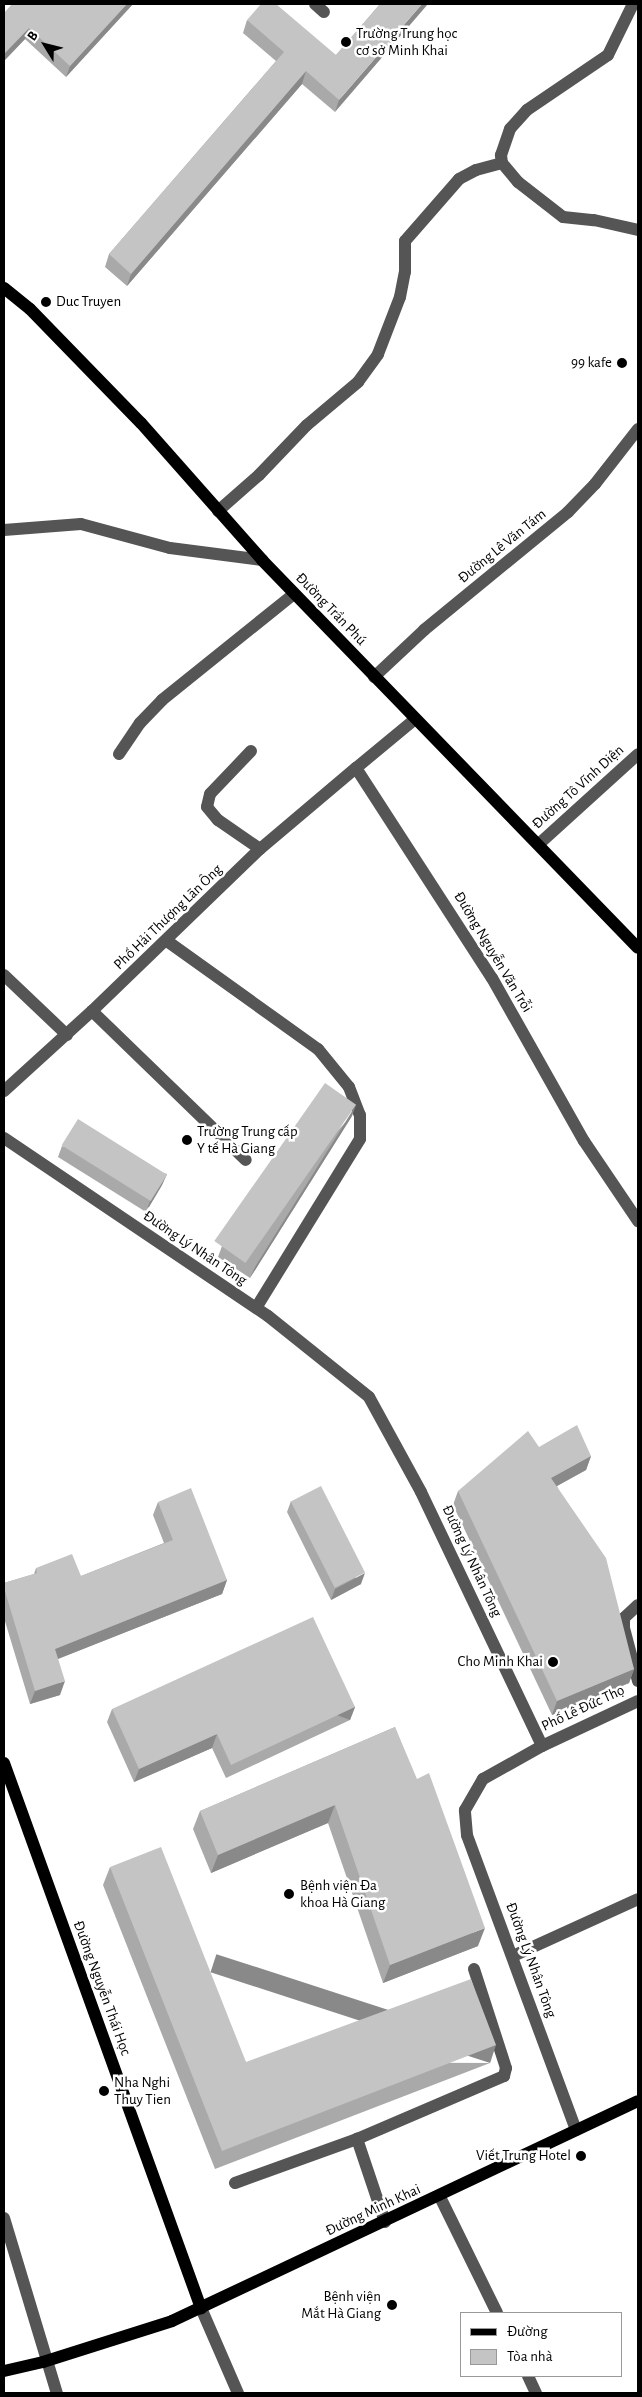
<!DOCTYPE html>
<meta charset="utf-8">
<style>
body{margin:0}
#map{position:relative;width:642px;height:2397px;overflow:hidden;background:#fff;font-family:"Alegreya Sans",sans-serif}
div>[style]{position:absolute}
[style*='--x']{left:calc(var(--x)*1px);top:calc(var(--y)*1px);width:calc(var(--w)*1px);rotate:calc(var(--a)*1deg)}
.minor>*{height:12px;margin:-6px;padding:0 6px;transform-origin:6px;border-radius:6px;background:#555}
.major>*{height:12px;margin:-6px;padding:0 6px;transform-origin:6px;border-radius:6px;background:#000}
.wall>*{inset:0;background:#a9a9a9}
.shaded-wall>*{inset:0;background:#898989;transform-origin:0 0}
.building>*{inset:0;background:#c4c4c4;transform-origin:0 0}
.dots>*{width:14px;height:14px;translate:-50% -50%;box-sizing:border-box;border:2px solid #fff;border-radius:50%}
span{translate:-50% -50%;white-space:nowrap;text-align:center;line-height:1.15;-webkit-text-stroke:5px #fff;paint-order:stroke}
.poi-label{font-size:15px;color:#000}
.left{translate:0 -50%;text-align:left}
.right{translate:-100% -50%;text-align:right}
.street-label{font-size:15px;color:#000}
.frame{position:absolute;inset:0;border:5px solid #000;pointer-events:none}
.legend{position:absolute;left:460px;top:2312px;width:162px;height:65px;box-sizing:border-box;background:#fff;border:1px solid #999;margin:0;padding:6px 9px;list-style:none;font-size:15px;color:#000}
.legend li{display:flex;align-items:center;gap:10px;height:25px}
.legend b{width:25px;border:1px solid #999}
.north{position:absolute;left:20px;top:20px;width:50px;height:50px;-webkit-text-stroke:4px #fff;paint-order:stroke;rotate:306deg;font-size:14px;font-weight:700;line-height:20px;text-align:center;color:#000}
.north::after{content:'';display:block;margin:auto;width:18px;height:22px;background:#000;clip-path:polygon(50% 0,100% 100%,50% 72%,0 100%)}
</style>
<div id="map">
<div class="minor">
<i style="--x:315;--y:4;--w:12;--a:42"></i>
<i style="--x:633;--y:4;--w:57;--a:116.1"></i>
<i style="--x:608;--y:55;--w:98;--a:145.8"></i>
<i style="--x:527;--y:110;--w:25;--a:132"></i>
<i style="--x:510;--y:129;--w:28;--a:109"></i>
<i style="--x:501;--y:155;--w:8;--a:83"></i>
<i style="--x:502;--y:163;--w:25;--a:50"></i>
<i style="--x:518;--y:182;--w:57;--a:37.9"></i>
<i style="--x:563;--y:217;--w:31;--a:6"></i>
<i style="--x:594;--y:220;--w:45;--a:12.8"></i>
<i style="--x:218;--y:511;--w:55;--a:-41.3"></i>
<i style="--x:259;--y:475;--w:69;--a:-46.2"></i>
<i style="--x:307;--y:425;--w:67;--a:-40.1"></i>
<i style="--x:358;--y:382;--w:34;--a:-54"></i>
<i style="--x:378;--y:354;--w:61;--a:-68.9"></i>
<i style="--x:400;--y:297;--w:25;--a:-79"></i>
<i style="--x:405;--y:272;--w:31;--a:-90"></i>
<i style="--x:405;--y:241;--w:82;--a:-48.9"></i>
<i style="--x:459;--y:179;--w:19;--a:-28"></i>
<i style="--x:476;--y:170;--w:27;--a:-15"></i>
<i style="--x:4;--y:530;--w:77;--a:-4.5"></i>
<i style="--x:81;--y:524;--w:92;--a:15.1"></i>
<i style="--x:170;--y:548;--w:93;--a:7.4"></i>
<i style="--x:374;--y:677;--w:69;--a:-43.2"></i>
<i style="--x:424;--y:630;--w:186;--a:-39.3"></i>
<i style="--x:568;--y:512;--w:39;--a:-46"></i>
<i style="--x:595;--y:484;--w:70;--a:-52"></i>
<i style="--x:414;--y:720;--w:75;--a:140.4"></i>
<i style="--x:356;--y:768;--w:250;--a:57.1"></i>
<i style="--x:492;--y:978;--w:187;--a:60.6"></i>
<i style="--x:584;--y:1141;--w:97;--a:56"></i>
<i style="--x:251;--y:751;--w:59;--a:133.6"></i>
<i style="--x:210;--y:794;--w:13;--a:103"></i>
<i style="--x:207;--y:807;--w:17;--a:50"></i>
<i style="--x:218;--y:820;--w:51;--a:34.6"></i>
<i style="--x:119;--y:754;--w:37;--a:-56"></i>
<i style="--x:140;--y:723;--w:32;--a:-46"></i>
<i style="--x:162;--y:700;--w:169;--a:-38.8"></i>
<i style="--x:540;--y:843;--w:132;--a:-42.2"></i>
<i style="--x:167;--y:941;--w:186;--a:35.6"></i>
<i style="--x:318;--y:1049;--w:49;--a:50.8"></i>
<i style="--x:349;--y:1087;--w:30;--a:69"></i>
<i style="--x:360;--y:1115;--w:24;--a:90"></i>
<i style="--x:360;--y:1139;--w:198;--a:121.6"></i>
<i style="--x:4;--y:975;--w:87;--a:43.6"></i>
<i style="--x:92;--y:1011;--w:214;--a:44.1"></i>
<i style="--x:4;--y:1091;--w:119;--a:-42.3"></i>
<i style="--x:92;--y:1011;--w:233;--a:-44"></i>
<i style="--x:260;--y:849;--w:126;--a:-40.2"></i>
<i style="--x:4;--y:1138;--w:318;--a:34"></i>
<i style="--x:268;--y:1316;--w:129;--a:38.7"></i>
<i style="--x:369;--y:1397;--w:108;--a:61.3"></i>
<i style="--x:421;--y:1492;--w:281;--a:64.5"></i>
<i style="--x:638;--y:1605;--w:19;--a:137"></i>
<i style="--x:624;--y:1618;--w:10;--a:90"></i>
<i style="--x:624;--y:1628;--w:55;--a:75.2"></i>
<i style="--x:513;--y:1956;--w:137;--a:-24.5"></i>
<i style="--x:576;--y:2130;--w:314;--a:-110.3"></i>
<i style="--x:467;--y:1835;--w:25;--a:-95"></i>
<i style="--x:465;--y:1810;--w:36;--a:-60"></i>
<i style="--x:483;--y:1779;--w:68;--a:-29.2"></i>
<i style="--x:542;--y:1746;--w:106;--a:-25.1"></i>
<i style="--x:235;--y:2183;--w:130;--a:-19.8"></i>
<i style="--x:440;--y:2197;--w:129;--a:63.8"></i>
<i style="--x:4;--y:2218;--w:183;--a:73.2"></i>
<i style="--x:385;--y:2222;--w:88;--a:-108.6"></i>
<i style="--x:357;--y:2139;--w:160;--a:-23.2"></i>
<i style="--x:504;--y:2076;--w:8;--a:-76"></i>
<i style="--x:506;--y:2068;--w:104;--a:-107.9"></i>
<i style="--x:201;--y:2308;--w:93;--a:66.5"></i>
<i style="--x:528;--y:2376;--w:19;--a:65"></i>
</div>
<div class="major">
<i style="--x:4;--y:288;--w:33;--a:39"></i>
<i style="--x:30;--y:309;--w:159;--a:45.8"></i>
<i style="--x:141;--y:423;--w:183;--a:48.5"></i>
<i style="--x:262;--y:560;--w:540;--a:45.9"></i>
<i style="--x:4;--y:1763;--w:580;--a:70.13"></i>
<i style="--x:4;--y:2371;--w:40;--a:-13"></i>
<i style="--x:43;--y:2362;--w:135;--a:-17.6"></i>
<i style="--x:172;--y:2321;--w:515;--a:-25.27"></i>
</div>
<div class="wall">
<i style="clip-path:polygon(133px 4px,66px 77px,25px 39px,4px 61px,4px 13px)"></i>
<i style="clip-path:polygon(380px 4px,335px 112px,302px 84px,127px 286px,105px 267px,109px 254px,276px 61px,243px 33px,247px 20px,336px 55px)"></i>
<i style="clip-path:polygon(352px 1116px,250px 1278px,218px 1257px,222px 1246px)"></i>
<i style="clip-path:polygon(62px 1146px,167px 1174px,162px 1185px,146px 1212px,58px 1157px)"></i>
<i style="clip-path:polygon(591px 1456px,586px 1470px,557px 1486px,634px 1669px,629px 1683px,552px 1715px,453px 1505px,458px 1491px)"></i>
<i style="clip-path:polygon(291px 1501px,361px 1584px,331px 1600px,287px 1512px)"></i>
<i style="clip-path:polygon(158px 1502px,227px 1580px,222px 1594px,58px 1659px,60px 1695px,30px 1704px,4px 1618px,4px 1583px,34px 1574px,36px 1568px,81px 1576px,164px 1543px,153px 1515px)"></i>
<i style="clip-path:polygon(355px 1707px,350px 1720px,226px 1778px,212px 1748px,134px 1782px,107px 1722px,112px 1709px)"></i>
<i style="clip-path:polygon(395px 1727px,478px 1946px,383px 1983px,328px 1823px,211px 1873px,193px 1829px,200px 1811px)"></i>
<i style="clip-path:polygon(110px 1867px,246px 2062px,490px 2063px,215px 2169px,103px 1885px)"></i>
</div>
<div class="shaded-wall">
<i style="clip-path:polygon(127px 4px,133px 4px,66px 77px,70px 66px)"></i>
<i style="clip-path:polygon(422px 4px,428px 4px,335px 112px,339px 100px)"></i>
<i style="clip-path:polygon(29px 28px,25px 39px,4px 61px,4px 54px)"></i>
<i style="clip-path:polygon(306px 71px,302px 84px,127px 286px,131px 274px)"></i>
<i style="clip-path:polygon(356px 1105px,352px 1116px,250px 1278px,255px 1267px)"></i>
<i style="clip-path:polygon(167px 1174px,162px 1185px,146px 1212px,150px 1201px)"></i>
<i style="clip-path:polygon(591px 1456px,586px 1470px,546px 1492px,551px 1478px)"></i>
<i style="clip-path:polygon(365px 1573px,361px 1584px,331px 1600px,335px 1589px)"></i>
<i style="clip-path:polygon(227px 1580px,222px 1594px,50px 1662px,55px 1649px)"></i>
<i style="clip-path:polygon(634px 1669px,629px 1683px,552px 1715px,557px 1701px)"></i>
<i style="clip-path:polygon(65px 1681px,60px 1695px,30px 1704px,35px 1691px)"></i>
<i style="left:355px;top:1707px;width:14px;height:137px;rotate:111deg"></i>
<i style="clip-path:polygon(217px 1734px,212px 1748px,134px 1782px,139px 1769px)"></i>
<i style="clip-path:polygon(335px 1805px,328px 1823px,211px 1873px,218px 1855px)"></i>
<i style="clip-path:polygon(485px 1928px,478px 1946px,383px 1983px,390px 1965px)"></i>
<i style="left:496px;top:2045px;width:19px;height:294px;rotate:108deg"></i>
</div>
<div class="building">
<i style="clip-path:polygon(12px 4px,127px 4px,70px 66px,29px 28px,4px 54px,4px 13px)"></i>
<i style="clip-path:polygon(261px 4px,276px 4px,336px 55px,380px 4px,422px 4px,339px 100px,306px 71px,131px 274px,109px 254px,284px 52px,247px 20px)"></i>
<i style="left:325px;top:1083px;width:38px;height:193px;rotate:35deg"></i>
<i style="left:78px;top:1119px;width:105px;height:31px;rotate:32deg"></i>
<i style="clip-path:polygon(577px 1425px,591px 1456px,551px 1478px,606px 1558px,634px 1669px,557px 1701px,458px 1491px,528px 1431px,539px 1447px)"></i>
<i style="left:321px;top:1486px;width:97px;height:34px;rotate:63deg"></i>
<i style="clip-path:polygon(191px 1488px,227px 1580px,55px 1649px,65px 1681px,35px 1691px,4px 1588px,4px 1583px,37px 1573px,36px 1568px,72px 1554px,81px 1576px,173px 1540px,158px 1502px)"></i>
<i style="clip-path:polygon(313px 1617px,355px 1707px,231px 1765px,217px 1734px,139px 1769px,112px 1709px)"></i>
<i style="clip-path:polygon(395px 1727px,417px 1779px,429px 1773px,485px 1928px,390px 1965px,335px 1805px,218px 1855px,200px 1811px)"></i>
<i style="clip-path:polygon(161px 1847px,246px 2062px,471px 1979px,496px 2045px,222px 2151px,110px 1867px)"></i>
</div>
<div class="dots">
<i style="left:346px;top:42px;background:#000"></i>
<i style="left:46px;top:302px;background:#000"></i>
<i style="left:622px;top:363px;background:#000"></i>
<i style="left:187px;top:1140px;background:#000"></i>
<i style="left:553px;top:1662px;background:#000"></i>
<i style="left:289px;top:1894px;background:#000"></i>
<i style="left:104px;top:2091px;background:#000"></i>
<i style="left:581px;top:2156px;background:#000"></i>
<i style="left:392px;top:2305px;background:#000"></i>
</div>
<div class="poi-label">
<span class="left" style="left:356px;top:42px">Trường Trung học<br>cơ sở Minh Khai</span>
<span class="left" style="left:56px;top:302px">Duc Truyen</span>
<span class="right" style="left:612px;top:363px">99 kafe</span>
<span class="left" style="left:197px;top:1140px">Trường Trung cấp<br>Y tế Hà Giang</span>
<span class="right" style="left:543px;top:1662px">Cho Minh Khai</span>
<span class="left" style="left:300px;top:1894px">Bệnh viện Đa<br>khoa Hà Giang</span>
<span class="left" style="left:114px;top:2091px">Nha Nghi<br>Thuy Tien</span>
<span class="right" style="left:571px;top:2156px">Viết Trung Hotel</span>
<span class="right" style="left:381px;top:2305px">Bệnh viện<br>Mắt Hà Giang</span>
</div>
<div class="street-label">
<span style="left:502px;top:546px;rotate:-39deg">Đường Lê Văn Tám</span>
<span style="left:331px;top:609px;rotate:46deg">Đường Trần Phú</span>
<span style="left:578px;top:787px;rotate:-42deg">Đường Tô Vĩnh Diện</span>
<span style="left:168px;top:917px;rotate:-44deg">Phố Hải Thượng Lãn Ông</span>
<span style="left:493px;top:952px;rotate:59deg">Đường Nguyễn Văn Trỗi</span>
<span style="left:195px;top:1248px;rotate:34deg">Đường Lý Nhân Tông</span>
<span style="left:472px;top:1561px;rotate:65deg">Đường Lý Nhân Tông</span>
<span style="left:583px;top:1708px;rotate:-25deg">Phố Lê Đức Thọ</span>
<span style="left:531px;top:1960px;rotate:70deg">Đường Lý Nhân Tông</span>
<span style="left:102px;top:1988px;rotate:70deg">Đường Nguyễn Thái Học</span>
<span style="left:373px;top:2210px;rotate:-25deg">Đường Minh Khai</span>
</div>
<div class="frame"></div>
<ul class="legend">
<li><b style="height:6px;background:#000"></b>Đường</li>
<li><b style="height:14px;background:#c4c4c4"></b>Tòa nhà</li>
</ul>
<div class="north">B</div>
</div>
